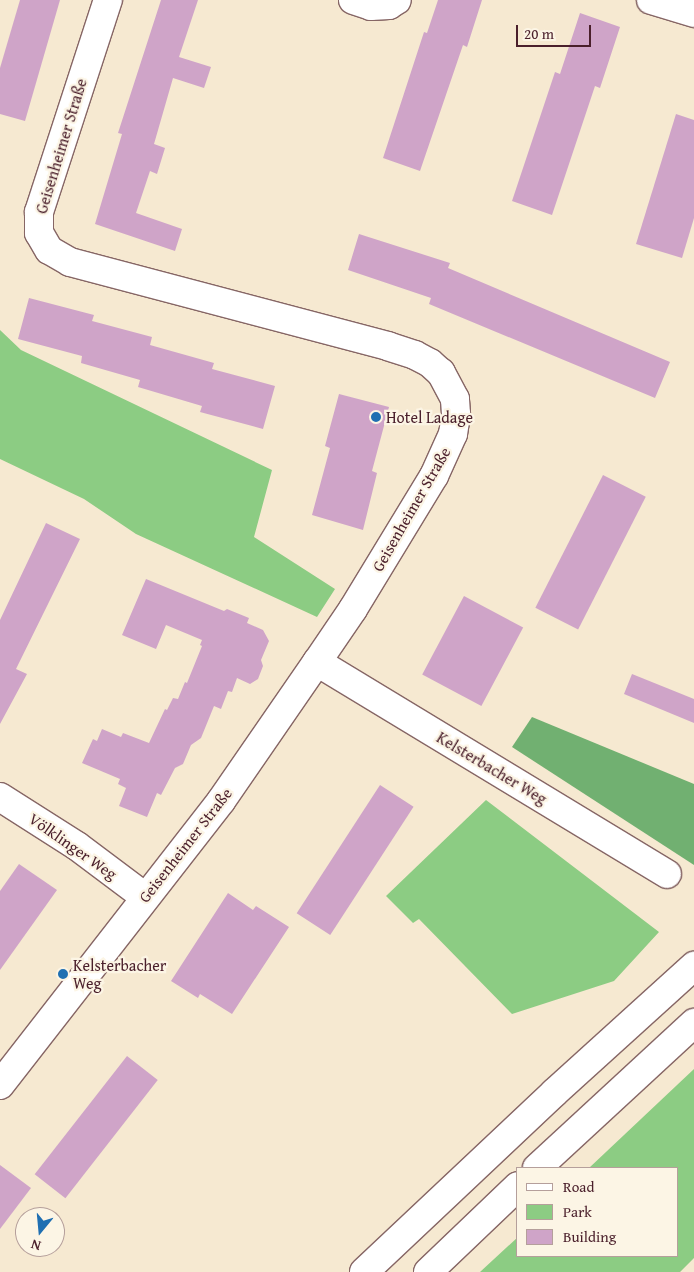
<!DOCTYPE html>
<meta charset="utf-8">
<style>
body{margin:0}
#map{position:relative;width:694px;height:1272px;overflow:hidden;background:#f6e9d1;font-family:"Gentium Book Plus",serif}
div>[style]{position:absolute}
[style*='--x']{left:calc(var(--x)*1px);top:calc(var(--y)*1px);width:calc(var(--w)*1px);rotate:calc(var(--a)*1deg)}
.green>*{inset:0;background:#8ccc83}
.forest>*{inset:0;background:#71b071}
.building>*{inset:0;background:#cfa4c8;transform-origin:0 0}
.roads{filter:drop-shadow(1px 0 #866665) drop-shadow(-1px 0 #866665) drop-shadow(0 1px #866665) drop-shadow(0 -1px #866665)}
.minor>*{height:28px;margin:-14px;padding:0 14px;transform-origin:14px;border-radius:14px;background:#fff}
.trunk>*{height:28px;margin:-14px;padding:0 14px;transform-origin:14px;border-radius:14px;background:#fff}
.dots>*{width:14px;height:14px;translate:-50% -50%;box-sizing:border-box;border:2px solid #fcf5e5;border-radius:50%}
span{translate:-50% -50%;white-space:nowrap;text-align:center;line-height:1.15;-webkit-text-stroke:4.5px #fcf5e5;paint-order:stroke}
.street-label{font-size:16px;color:#4a1f2b}
.poi-label{font-size:16px;color:#4a1f2b}
.left{translate:0 -50%;text-align:left}
.legend{position:absolute;left:516px;top:1167px;width:162px;height:90px;box-sizing:border-box;background:#fcf5e5;border:1px solid #b59f9b;margin:0;padding:6px 9px;list-style:none;font-size:15px;color:#4a1f2b}
.legend li{display:flex;align-items:center;gap:10px;height:25px}
.legend b{width:25px;border:1px solid #b59f9b}
.north{position:absolute;left:15px;top:1207px;width:50px;height:50px;box-sizing:border-box;background:#fcf5e5;border:1px solid #b59f9b;border-radius:50%;rotate:197deg;font-size:14px;font-weight:700;line-height:20px;text-align:center;color:#4a1f2b}
.north::after{content:'';display:block;margin:auto;width:18px;height:22px;background:#1f6fb2;clip-path:polygon(50% 0,100% 100%,50% 72%,0 100%)}
.scale{position:absolute;left:516px;top:25px;width:75px;height:22px;box-sizing:border-box;border:2px solid #4a1f2b;border-top:0;padding-left:6px;font-size:15px;line-height:18px;white-space:nowrap;color:#4a1f2b;-webkit-text-stroke:4px #fcf5e5;paint-order:stroke}
</style>
<div id="map">
<div class="green">
<i style="clip-path:polygon(0 330px,21px 350px,272px 470px,254px 537px,335px 589px,317px 617px,136px 534px,84px 499px,0 459px)"></i>
<i style="clip-path:polygon(486px 800px,659px 932px,614px 981px,512px 1014px,419px 919px,413px 923px,386px 896px)"></i>
<i style="clip-path:polygon(694px 1069px,694px 1258px,680px 1272px,480px 1272px,518px 1237px,518px 1256px,678px 1256px,678px 1168px,589px 1168px)"></i>
</div>
<div class="forest">
<i style="clip-path:polygon(532px 717px,694px 784px,694px 865px,512px 747px)"></i>
</div>
<div class="building">
<i style="clip-path:polygon(20px 0,60px 0,25px 121px,0 114px,0 68px)"></i>
<i style="clip-path:polygon(161px 0,198px 0,179px 57px,211px 67px,204px 88px,173px 78px,154px 144px,165px 148px,157px 174px,150px 171px,136px 213px,182px 229px,175px 251px,95px 224px,122px 134px,118px 133px)"></i>
<i style="clip-path:polygon(438px 0,482px 0,467px 47px,463px 45px,420px 171px,383px 158px,424px 32px,427px 33px)"></i>
<i style="clip-path:polygon(580px 13px,620px 27px,600px 88px,595px 86px,552px 215px,512px 201px,555px 72px,560px 74px)"></i>
<i style="clip-path:polygon(676px 114px,694px 120px,694px 218px,682px 258px,636px 244px)"></i>
<i style="clip-path:polygon(359px 234px,450px 263px,448px 268px,670px 362px,655px 398px,429px 304px,431px 298px,348px 270px)"></i>
<i style="clip-path:polygon(29px 298px,94px 315px,92px 321px,152px 337px,150px 345px,214px 363px,212px 369px,275px 386px,263px 429px,200px 412px,202px 406px,138px 387px,140px 380px,81px 363px,82px 356px,18px 339px)"></i>
<i style="clip-path:polygon(339px 394px,389px 407px,372px 471px,377px 473px,363px 530px,312px 515px,330px 448px,325px 446px)"></i>
<i style="left:603px;top:475px;width:48px;height:149px;rotate:27deg"></i>
<i style="clip-path:polygon(46px 523px,80px 539px,16px 669px,27px 674px,0 724px,0 620px)"></i>
<i style="clip-path:polygon(146px 579px,224px 611px,227px 609px,249px 618px,247px 623px,263px 630px,269px 641px,261px 660px,263px 666px,258px 679px,250px 684px,237px 678px,232px 692px,228px 691px,221px 709px,214px 706px,201px 738px,191px 745px,183px 764px,175px 768px,161px 795px,157px 793px,147px 817px,119px 806px,126px 788px,118px 784px,120px 779px,82px 763px,93px 739px,97px 741px,102px 729px,121px 737px,123px 733px,149px 743px,165px 709px,167px 710px,173px 698px,178px 699px,185px 682px,187px 683px,202px 646px,200px 645px,202px 640px,166px 625px,156px 649px,122px 635px)"></i>
<i style="left:464px;top:596px;width:67px;height:89px;rotate:28deg"></i>
<i style="clip-path:polygon(632px 674px,694px 699px,694px 723px,624px 694px)"></i>
<i style="left:380px;top:785px;width:40px;height:153px;rotate:33deg"></i>
<i style="clip-path:polygon(19px 864px,57px 890px,0 970px,0 891px)"></i>
<i style="clip-path:polygon(228px 893px,253px 910px,256px 906px,289px 927px,232px 1014px,200px 994px,198px 998px,171px 981px)"></i>
<i style="left:127px;top:1056px;width:39px;height:150px;rotate:38deg"></i>
<i style="clip-path:polygon(0 1165px,31px 1188px,0 1229px)"></i>
</div>
<div class="roads">
<div class="minor">
<i style="--x:353;--y:0;--w:19;--a:18"></i>
<i style="--x:371;--y:6;--w:18;--a:-3"></i>
<i style="--x:389;--y:5;--w:9;--a:-32"></i>
<i style="--x:651;--y:0;--w:45;--a:16.8"></i>
<i style="--x:317;--y:662;--w:409;--a:31.2"></i>
<i style="--x:0;--y:797;--w:91;--a:32.5"></i>
<i style="--x:77;--y:846;--w:85;--a:36.9"></i>
<i style="--x:0;--y:1085;--w:360;--a:-52.1"></i>
<i style="--x:221;--y:801;--w:169;--a:-55.4"></i>
<i style="--x:317;--y:662;--w:64;--a:-55.8"></i>
<i style="--x:353;--y:609;--w:156;--a:-58.7"></i>
<i style="--x:434;--y:476;--w:46;--a:-65.7"></i>
<i style="--x:453;--y:434;--w:20;--a:-81"></i>
<i style="--x:456;--y:414;--w:15;--a:-94"></i>
<i style="--x:455;--y:399;--w:30;--a:-118"></i>
<i style="--x:441;--y:373;--w:15;--a:-138"></i>
<i style="--x:430;--y:363;--w:17;--a:-152"></i>
<i style="--x:415;--y:355;--w:28;--a:-162"></i>
<i style="--x:388;--y:346;--w:329;--a:-165.2"></i>
<i style="--x:70;--y:262;--w:24;--a:-150"></i>
<i style="--x:49;--y:250;--w:20;--a:-120"></i>
<i style="--x:39;--y:233;--w:21;--a:-90"></i>
<i style="--x:39;--y:212;--w:223;--a:-72"></i>
</div>
<div class="trunk">
<i style="--x:537;--y:1168;--w:214;--a:-42.7"></i>
<i style="--x:364;--y:1272;--w:262;--a:-43.3"></i>
<i style="--x:555;--y:1092;--w:188;--a:-42.2"></i>
<i style="--x:428;--y:1272;--w:124;--a:-43.7"></i>
</div>
</div>
<div class="dots">
<i style="left:376px;top:417px;background:#1f6fb2"></i>
<i style="left:63px;top:974px;background:#1f6fb2"></i>
</div>
<div class="street-label">
<span style="left:61px;top:146px;rotate:-73deg">Geisenheimer Straße</span>
<span style="left:411px;top:509px;rotate:-60deg">Geisenheimer Straße</span>
<span style="left:492px;top:768px;rotate:31deg">Kelsterbacher Weg</span>
<span style="left:185px;top:845px;rotate:-52deg">Geisenheimer Straße</span>
<span style="left:73px;top:846px;rotate:35deg">Völklinger Weg</span>
</div>
<div class="poi-label">
<span class="left" style="left:386px;top:417px">Hotel Ladage</span>
<span class="left" style="left:73px;top:974px">Kelsterbacher<br>Weg</span>
</div>
<ul class="legend">
<li><b style="height:6px;background:#fff"></b>Road</li>
<li><b style="height:14px;background:#8ccc83"></b>Park</li>
<li><b style="height:14px;background:#cfa4c8"></b>Building</li>
</ul>
<div class="north">N</div>
<div class="scale">20 m</div>
</div>
